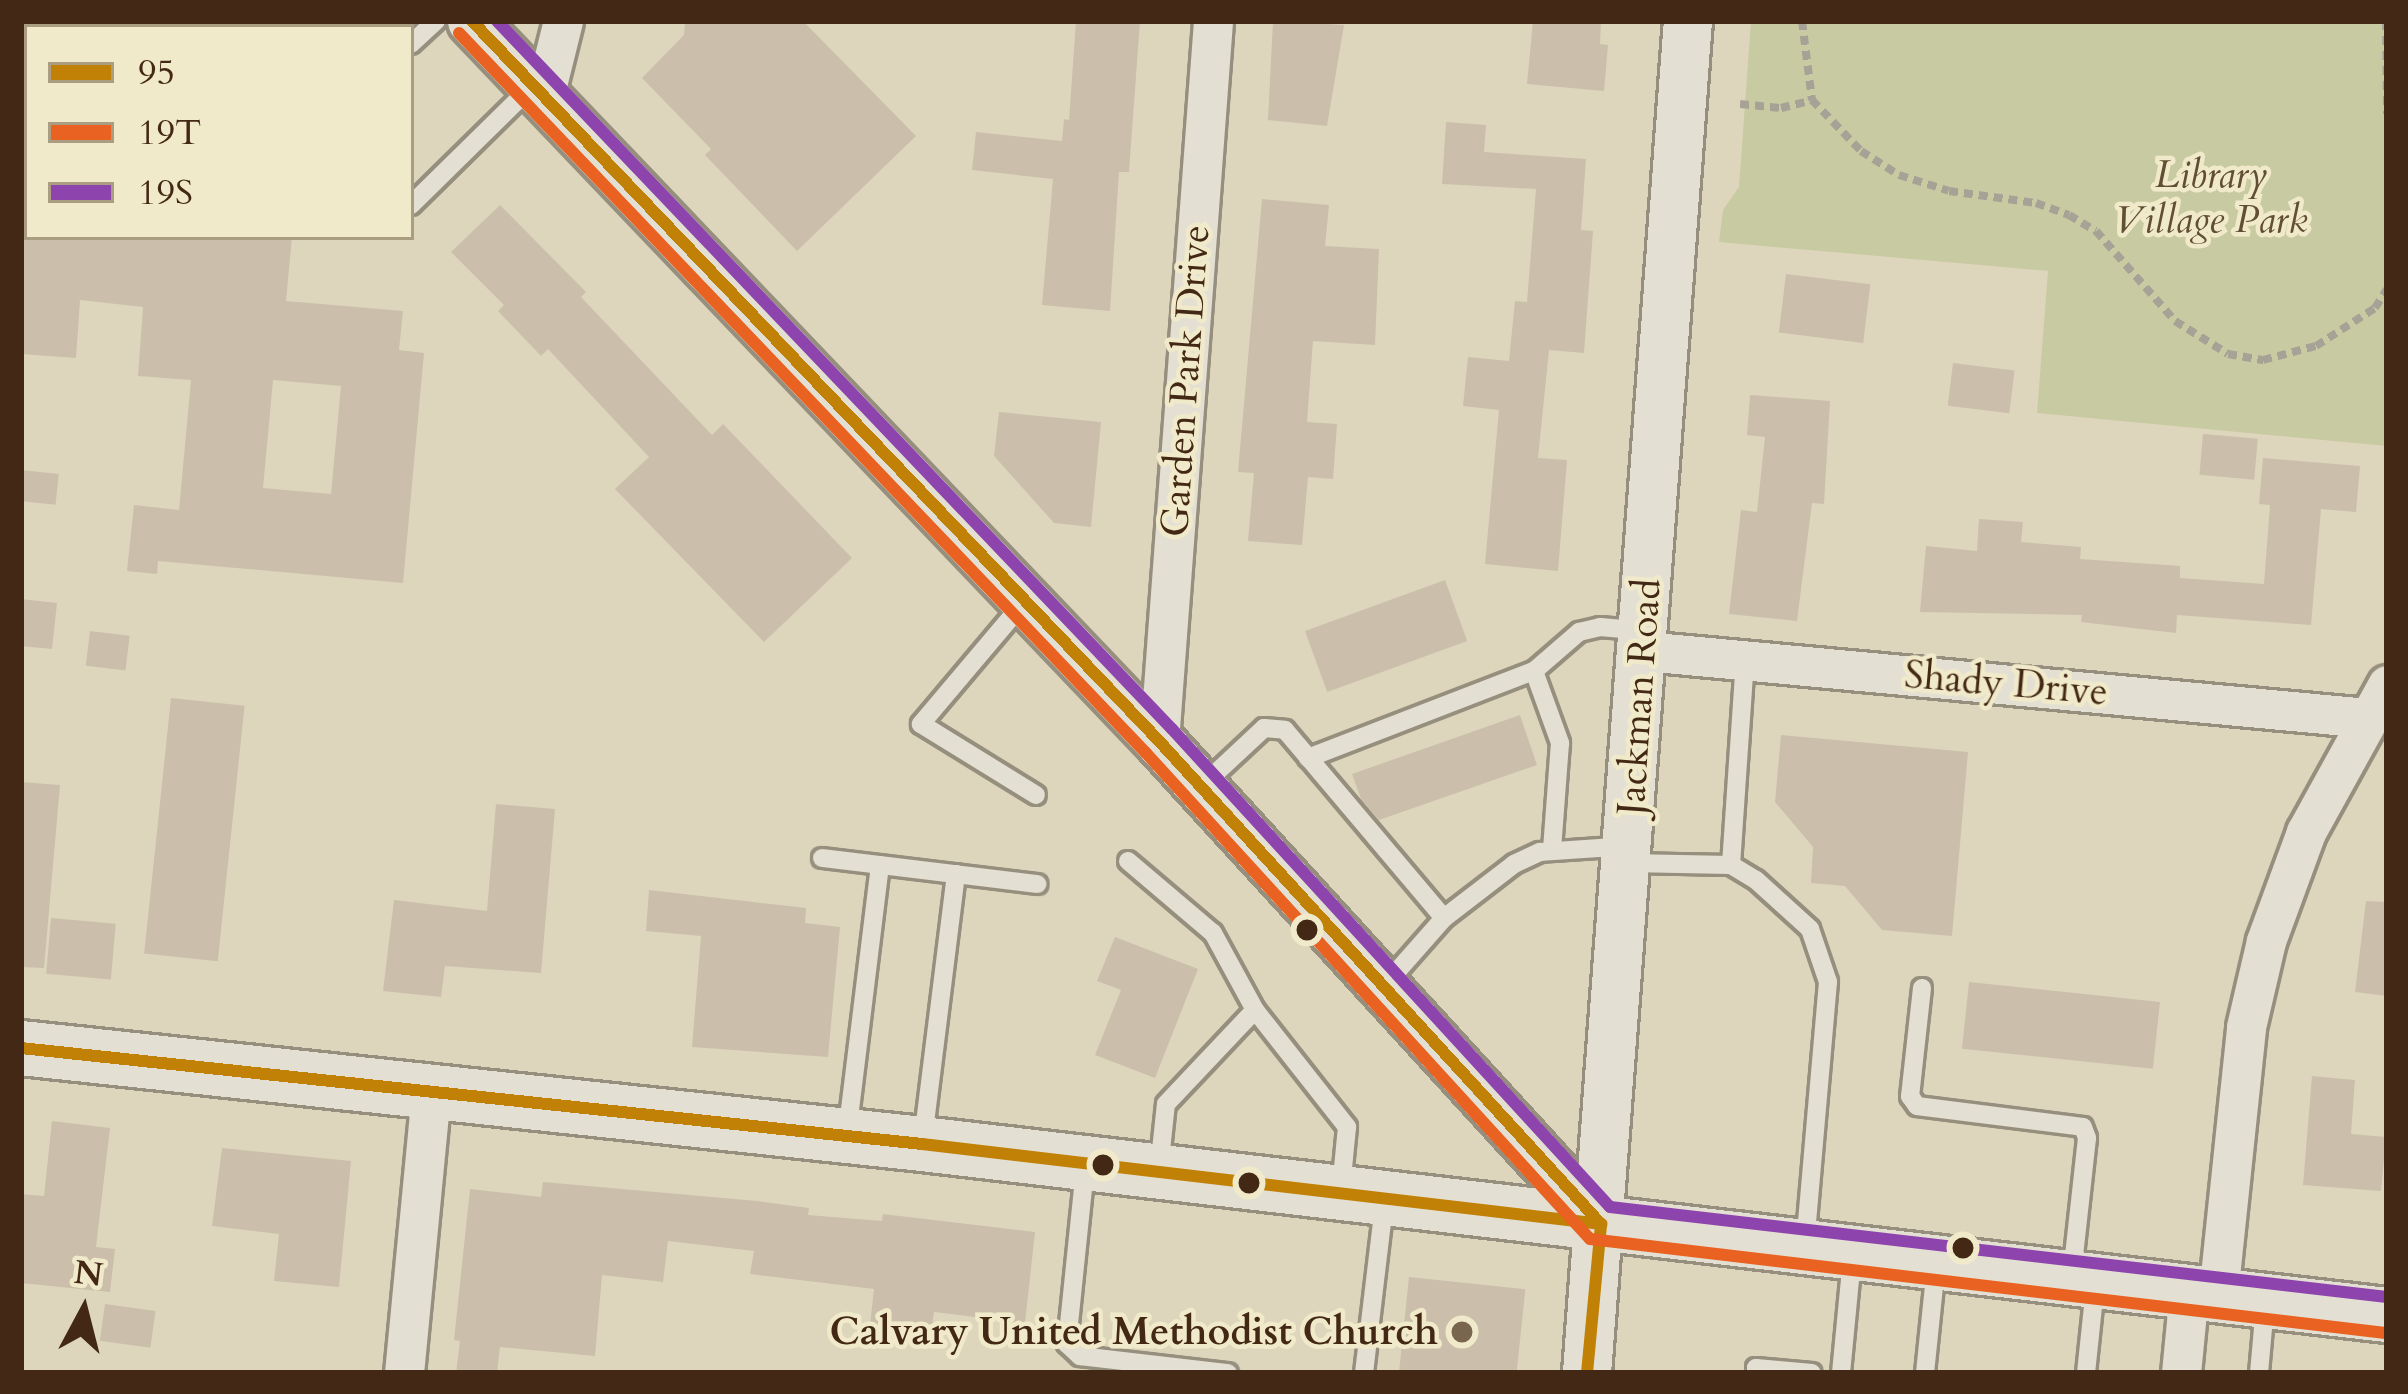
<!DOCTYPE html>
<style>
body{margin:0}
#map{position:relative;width:2408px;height:1394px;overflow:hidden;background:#ddd6bc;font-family:Cardo,serif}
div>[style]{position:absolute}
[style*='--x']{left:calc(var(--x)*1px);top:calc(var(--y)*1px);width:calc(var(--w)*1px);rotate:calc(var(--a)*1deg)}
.green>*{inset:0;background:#c8caa1}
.building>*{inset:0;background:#cbbfab;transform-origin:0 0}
.path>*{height:8px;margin-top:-4px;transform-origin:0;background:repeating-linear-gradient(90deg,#a7a296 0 9px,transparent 0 15px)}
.roads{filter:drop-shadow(3px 0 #978f7e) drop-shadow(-3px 0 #978f7e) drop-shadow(0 3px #978f7e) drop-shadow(0 -3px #978f7e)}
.service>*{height:18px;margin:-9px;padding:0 9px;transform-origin:9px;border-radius:9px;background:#e3e0d3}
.minor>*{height:39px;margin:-19.5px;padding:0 19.5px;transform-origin:19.5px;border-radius:19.5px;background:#e3e0d3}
.tertiary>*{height:48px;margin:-24px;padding:0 24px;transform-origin:24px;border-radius:24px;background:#e3e0d3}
.secondary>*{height:54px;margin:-27px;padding:0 27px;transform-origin:27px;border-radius:27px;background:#e3e0d3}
.bus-1>*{height:12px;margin:-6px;padding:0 6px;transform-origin:6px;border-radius:6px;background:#c18006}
.bus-2>*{height:12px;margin:-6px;padding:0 6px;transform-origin:6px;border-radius:6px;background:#e96221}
.bus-3>*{height:12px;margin:-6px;padding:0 6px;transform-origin:6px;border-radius:6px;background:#8e44ad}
.dots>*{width:33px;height:33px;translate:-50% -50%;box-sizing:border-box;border:6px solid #f1eaca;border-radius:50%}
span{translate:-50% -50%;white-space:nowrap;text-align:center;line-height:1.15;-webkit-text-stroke:9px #f1eaca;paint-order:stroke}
.park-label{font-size:39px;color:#604f32;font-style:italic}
.street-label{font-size:39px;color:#432915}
.poi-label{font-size:39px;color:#432915;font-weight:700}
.right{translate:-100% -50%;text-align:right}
.frame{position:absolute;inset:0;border:24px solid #432915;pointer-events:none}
.legend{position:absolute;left:24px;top:24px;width:390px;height:216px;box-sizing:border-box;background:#f1eaca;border:3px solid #ab9d82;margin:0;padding:15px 21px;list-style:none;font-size:36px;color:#432915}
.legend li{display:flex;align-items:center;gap:24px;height:60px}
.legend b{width:60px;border:3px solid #ab9d82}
.north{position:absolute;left:24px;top:1250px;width:120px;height:120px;-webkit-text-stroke:9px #f1eaca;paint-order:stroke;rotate:7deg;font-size:33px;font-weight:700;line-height:48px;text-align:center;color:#432915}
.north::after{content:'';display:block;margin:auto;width:42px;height:54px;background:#432915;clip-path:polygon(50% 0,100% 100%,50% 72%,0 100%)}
</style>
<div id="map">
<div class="green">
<i style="clip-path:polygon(1751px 21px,2387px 21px,2387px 446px,2037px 413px,2048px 271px,1719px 242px,1723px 210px,1739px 187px)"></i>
</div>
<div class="building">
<i style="clip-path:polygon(685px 21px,803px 21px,916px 136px,797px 251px,705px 155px,711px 149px,642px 78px,684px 35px)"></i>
<i style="clip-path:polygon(1076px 21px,1140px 21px,1129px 172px,1119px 172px,1110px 311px,1042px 305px,1053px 179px,972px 170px,976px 132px,1062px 141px,1064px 119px,1069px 120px)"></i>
<i style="clip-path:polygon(1273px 21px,1344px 25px,1327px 126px,1268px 120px)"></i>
<i style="clip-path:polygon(1533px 21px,1601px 21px,1600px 44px,1608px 45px,1604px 91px,1527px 84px)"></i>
<i style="clip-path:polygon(1446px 122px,1486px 125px,1484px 152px,1586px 159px,1581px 230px,1593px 231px,1584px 353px,1549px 350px,1538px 458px,1567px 460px,1558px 571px,1485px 564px,1499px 410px,1463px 406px,1468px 357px,1509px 361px,1515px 301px,1527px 302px,1536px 189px,1442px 184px)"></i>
<i style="clip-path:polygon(1262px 199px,1329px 205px,1325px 246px,1379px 249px,1375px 345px,1313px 341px,1307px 422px,1337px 424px,1333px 479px,1308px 477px,1302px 545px,1248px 541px,1254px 473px,1238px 472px)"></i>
<i style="clip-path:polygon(500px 205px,586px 292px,581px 297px,712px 435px,723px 424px,852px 558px,764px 642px,615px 489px,649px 457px,548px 349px,541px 356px,498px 311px,504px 305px,451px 252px)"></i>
<i style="clip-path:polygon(evenodd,21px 237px,292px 237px,286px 301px,403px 311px,399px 350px,424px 353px,403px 583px,158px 561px,157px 574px,127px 571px,134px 505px,179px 510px,191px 380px,138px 376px,143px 307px,80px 300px,76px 358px,21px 354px,21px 237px,273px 380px,341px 386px,331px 494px,263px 488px,273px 380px)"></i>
<i style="left:1786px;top:274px;width:85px;height:59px;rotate:7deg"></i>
<i style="left:1953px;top:363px;width:62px;height:43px;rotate:7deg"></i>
<i style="clip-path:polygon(1750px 395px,1830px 401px,1824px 504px,1812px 503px,1797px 621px,1729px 614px,1741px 510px,1757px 512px,1765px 437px,1747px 435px)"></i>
<i style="clip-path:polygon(999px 412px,1101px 422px,1091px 527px,1054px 523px,994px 456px)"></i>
<i style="left:2203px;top:434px;width:55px;height:41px;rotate:5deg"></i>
<i style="clip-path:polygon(2263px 458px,2360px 466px,2356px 512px,2321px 509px,2311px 625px,2177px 615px,2176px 633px,2081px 622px,2082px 615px,1920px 612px,1926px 546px,1977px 551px,1979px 519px,2023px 522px,2021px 542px,2081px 547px,2080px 559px,2180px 566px,2180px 578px,2264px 584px,2270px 505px,2259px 504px)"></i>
<i style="left:21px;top:470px;width:38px;height:31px;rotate:6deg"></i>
<i style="left:1445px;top:580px;width:65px;height:149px;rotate:70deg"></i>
<i style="clip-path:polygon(21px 599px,57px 603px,52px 649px,21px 646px)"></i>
<i style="left:90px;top:631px;width:40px;height:35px;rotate:7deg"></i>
<i style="left:171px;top:698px;width:74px;height:257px;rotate:6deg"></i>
<i style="clip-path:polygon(1520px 715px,1537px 765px,1379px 820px,1361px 799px,1352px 774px)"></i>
<i style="clip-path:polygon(1781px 735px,1968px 752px,1952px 936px,1882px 930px,1845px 886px,1811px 883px,1813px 847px,1775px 802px)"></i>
<i style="clip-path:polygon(21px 782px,60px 785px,44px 968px,21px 967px)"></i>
<i style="clip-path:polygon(496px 804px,555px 809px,541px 973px,445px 966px,441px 997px,383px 991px,394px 900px,487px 911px)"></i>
<i style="clip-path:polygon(649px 890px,806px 908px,805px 923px,840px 927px,828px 1057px,692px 1047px,701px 936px,646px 931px)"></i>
<i style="clip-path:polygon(2366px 901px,2387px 902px,2387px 996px,2355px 992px)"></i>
<i style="left:51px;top:918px;width:65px;height:56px;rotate:5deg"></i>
<i style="clip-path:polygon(1115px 937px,1198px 969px,1155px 1078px,1095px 1055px,1121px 990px,1097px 981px)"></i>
<i style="left:1969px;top:982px;width:192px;height:67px;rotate:6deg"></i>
<i style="clip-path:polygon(2312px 1076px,2355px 1080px,2351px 1134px,2386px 1137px,2381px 1191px,2303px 1185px)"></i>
<i style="clip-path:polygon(52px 1121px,110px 1128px,96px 1247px,115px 1249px,110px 1292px,21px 1283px,21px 1194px,44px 1196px)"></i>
<i style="clip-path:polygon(222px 1148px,351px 1161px,339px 1287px,274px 1281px,279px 1234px,212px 1226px)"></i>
<i style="clip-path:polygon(543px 1182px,757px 1201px,809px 1208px,808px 1215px,882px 1221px,883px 1214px,1035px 1232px,1025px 1323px,934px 1312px,930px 1341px,869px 1334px,874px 1289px,750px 1274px,754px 1251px,668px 1241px,663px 1282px,602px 1275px,595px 1356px,500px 1347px,497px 1373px,456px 1373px,460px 1341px,454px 1340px,470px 1189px,541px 1197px)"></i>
<i style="left:1409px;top:1277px;width:117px;height:97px;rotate:6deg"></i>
<i style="left:105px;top:1304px;width:51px;height:37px;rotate:8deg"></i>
</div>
<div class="path">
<i style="--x:1802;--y:21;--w:80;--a:82.8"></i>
<i style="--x:1812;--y:100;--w:71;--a:46.1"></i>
<i style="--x:1861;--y:151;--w:45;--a:32.3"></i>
<i style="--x:1899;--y:175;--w:52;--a:17.7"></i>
<i style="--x:1949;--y:191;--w:88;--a:7.9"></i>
<i style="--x:2036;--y:203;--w:35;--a:20"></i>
<i style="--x:2069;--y:215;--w:31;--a:31"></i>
<i style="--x:2096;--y:231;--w:120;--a:48.7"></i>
<i style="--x:2175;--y:321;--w:62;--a:31.9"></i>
<i style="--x:2228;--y:354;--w:36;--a:10"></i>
<i style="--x:2263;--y:360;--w:55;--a:-14.8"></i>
<i style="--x:2316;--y:346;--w:70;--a:-32.8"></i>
<i style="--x:2375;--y:308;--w:22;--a:-58"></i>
<i style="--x:2386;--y:21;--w:93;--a:89.4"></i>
<i style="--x:1740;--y:104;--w:41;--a:5.6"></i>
<i style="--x:1781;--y:108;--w:32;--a:-14"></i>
</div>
<div class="roads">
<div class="service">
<i style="--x:411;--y:44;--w:34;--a:-43"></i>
<i style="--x:411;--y:205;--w:171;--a:-44.5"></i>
<i style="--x:1024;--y:602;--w:160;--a:130.2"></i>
<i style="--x:921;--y:724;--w:135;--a:31.7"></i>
<i style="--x:1534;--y:671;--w:77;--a:70.1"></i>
<i style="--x:1560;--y:743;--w:106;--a:94.3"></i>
<i style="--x:1308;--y:758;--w:242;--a:-21.1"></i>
<i style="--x:1534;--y:671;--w:60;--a:-40.9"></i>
<i style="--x:1579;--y:632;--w:22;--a:-13"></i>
<i style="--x:1600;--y:627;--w:38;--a:5"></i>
<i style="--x:1204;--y:784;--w:82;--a:-43"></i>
<i style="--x:1264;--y:728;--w:21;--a:5"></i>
<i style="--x:1285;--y:730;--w:246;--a:49.8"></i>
<i style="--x:1444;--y:918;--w:91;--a:131.4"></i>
<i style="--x:822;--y:858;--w:217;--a:6.9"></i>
<i style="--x:1128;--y:861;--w:111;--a:40.3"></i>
<i style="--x:1213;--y:933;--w:88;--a:61.4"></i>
<i style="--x:1628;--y:863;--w:103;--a:1.1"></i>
<i style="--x:1731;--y:865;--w:29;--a:31"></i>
<i style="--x:1756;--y:880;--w:73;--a:42.2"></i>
<i style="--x:1810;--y:929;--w:56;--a:71.2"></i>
<i style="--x:1828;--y:982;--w:262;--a:95"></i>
<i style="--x:1731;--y:865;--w:204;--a:-86.1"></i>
<i style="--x:1444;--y:918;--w:88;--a:-37.6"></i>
<i style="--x:1514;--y:864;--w:29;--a:-25"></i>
<i style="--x:1540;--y:852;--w:87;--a:-3.9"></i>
<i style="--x:1922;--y:988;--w:109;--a:96.3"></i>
<i style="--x:1910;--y:1096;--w:12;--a:55"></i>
<i style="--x:1917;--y:1106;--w:167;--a:7.2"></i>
<i style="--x:2083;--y:1127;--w:12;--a:70"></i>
<i style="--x:2087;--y:1138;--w:137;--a:96.3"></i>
<i style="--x:847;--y:1134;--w:271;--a:-83"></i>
<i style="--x:923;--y:1139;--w:267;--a:-82.9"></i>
<i style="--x:1085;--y:1169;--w:176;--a:95.9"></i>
<i style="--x:1067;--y:1344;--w:18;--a:43"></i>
<i style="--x:1080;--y:1356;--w:149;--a:6.6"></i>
<i style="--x:1159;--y:1169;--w:65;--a:-83.9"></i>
<i style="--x:1166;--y:1104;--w:129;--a:-46.6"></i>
<i style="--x:1255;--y:1010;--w:149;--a:51.8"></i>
<i style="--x:1347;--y:1127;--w:61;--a:95.6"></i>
<i style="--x:1364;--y:1373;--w:169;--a:-83.2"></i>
<i style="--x:1756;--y:1373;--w:5;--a:-90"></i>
<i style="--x:1756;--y:1368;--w:56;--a:5.1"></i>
<i style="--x:1841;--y:1373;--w:116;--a:-84.5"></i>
<i style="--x:1925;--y:1373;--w:107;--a:-84.1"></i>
<i style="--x:2086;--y:1373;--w:85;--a:-84"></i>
<i style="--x:2259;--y:1373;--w:67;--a:-84.9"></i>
</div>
<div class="minor">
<i style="--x:544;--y:97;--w:78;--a:-76"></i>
<i style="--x:1644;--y:651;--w:727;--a:5.29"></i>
<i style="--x:1159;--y:741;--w:722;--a:-85.71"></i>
<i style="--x:2218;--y:1295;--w:269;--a:-84"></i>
<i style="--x:2246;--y:1027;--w:88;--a:-76.9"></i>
<i style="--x:2266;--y:941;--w:116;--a:-69.8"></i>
<i style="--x:2306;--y:832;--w:168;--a:-61.1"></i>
<i style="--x:404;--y:1373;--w:280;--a:-84.5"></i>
<i style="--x:2181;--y:1373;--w:81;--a:-84.4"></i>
</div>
<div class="tertiary">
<i style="--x:472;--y:21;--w:995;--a:46.34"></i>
<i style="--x:1159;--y:741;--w:655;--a:47.54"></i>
<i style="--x:1587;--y:1373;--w:1356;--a:-85.73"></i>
</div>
<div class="secondary">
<i style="--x:21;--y:1048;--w:906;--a:6.08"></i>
<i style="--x:922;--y:1144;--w:1475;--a:6.66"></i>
</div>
</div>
<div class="bus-1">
<i style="--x:472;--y:21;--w:995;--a:46.34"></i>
<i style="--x:1159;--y:741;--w:655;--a:47.54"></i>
<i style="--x:21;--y:1048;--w:906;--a:6.08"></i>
<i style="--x:922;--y:1144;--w:684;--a:6.72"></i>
<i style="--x:1587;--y:1373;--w:150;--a:-84.6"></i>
</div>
<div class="bus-2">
<i style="--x:459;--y:33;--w:995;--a:46.34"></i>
<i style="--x:1146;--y:753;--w:658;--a:47.59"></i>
<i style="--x:1590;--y:1239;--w:801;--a:6.74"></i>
</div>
<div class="bus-3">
<i style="--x:497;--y:21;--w:978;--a:46.37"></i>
<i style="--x:1172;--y:729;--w:648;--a:47.5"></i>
<i style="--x:1610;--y:1207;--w:782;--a:6.61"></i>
</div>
<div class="dots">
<i style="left:1307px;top:930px;background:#432915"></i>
<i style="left:1103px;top:1165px;background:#432915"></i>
<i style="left:1249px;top:1183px;background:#432915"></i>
<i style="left:1963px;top:1248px;background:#432915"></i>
<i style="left:1462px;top:1332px;background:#79664f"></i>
</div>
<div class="park-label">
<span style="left:2211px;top:198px">Library<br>Village Park</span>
</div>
<div class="street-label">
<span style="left:1186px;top:381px;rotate:-86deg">Garden Park Drive</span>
<span style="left:2006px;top:684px;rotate:5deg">Shady Drive</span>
<span style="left:1640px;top:697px;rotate:-86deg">Jackman Road</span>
</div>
<div class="poi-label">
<span class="right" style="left:1438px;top:1332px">Calvary United Methodist Church</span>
</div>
<div class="frame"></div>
<ul class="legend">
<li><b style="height:15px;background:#c18006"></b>95</li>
<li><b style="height:15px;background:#e96221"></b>19T</li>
<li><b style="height:15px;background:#8e44ad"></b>19S</li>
</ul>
<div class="north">N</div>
</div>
